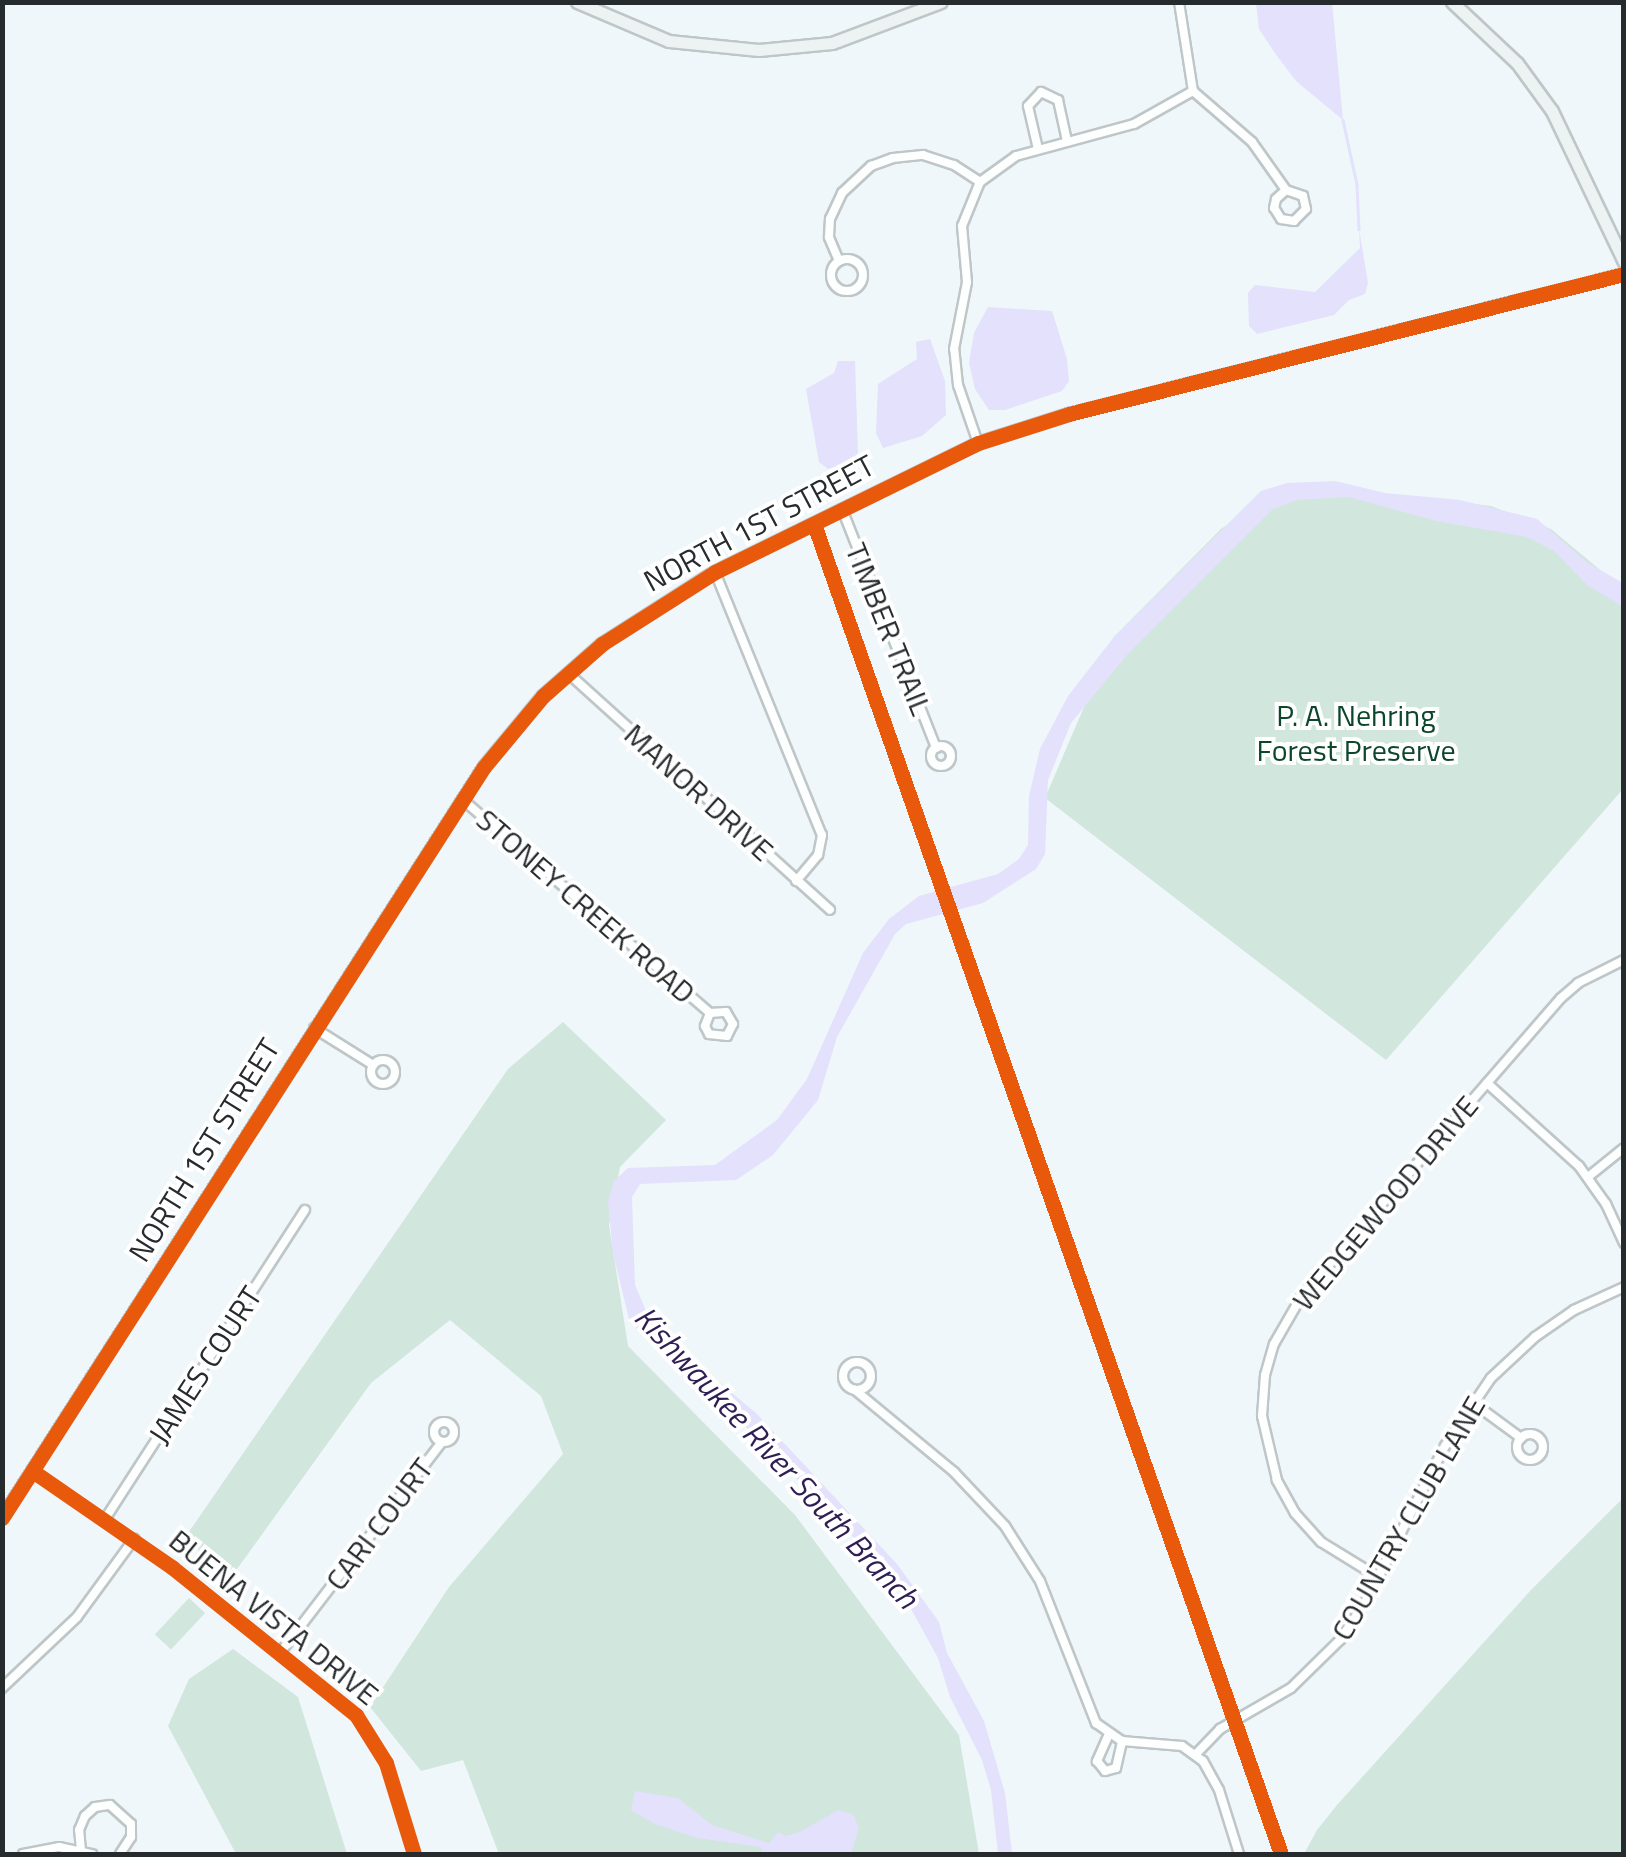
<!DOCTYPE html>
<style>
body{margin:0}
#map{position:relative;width:1626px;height:1857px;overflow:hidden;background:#eff7fa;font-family:"Titillium Web",sans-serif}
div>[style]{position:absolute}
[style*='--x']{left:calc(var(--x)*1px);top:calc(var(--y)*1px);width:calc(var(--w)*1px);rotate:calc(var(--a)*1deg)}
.green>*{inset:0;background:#d1e6dd;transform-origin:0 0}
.water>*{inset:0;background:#e3e1fb}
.stream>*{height:2.5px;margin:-1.25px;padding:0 1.25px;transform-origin:1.25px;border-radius:1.25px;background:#e3e1fb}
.roads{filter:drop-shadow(2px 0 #bfc6c8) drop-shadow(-2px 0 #bfc6c8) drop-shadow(0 2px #bfc6c8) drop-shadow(0 -2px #bfc6c8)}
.minor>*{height:8px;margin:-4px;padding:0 4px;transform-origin:4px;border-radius:4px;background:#fdfefe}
.minor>.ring{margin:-4px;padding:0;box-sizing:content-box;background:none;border:8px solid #fdfefe;border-radius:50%}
.tertiary>*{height:10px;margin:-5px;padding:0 5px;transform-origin:5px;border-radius:5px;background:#fdfefe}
.secondary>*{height:11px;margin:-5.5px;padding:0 5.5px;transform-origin:5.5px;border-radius:5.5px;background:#edf2f2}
.cycleway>*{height:15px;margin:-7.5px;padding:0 7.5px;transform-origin:7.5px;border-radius:7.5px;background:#e8590c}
span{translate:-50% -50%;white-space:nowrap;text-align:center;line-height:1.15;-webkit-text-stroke:8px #fff;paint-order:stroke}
.street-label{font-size:30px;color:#262b2d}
.park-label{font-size:30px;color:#0c472c}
.water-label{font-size:32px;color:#2e1e53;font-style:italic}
.frame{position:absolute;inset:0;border:5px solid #262b2d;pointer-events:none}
</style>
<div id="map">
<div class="green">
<i style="clip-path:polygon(1287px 483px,1491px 506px,1551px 529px,1623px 589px,1623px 789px,1386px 1060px,1045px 798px,1114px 637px,1221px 529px)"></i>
<i style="clip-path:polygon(563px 1022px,666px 1120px,620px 1167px,609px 1225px,628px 1346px,795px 1515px,959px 1735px,979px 1854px,499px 1854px,463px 1760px,421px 1771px,370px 1707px,449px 1587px,563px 1454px,541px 1396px,450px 1320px,371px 1383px,232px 1576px,184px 1539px,508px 1069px)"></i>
<i style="clip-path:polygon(1623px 1498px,1623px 1854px,1304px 1854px,1317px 1830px,1337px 1805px,1530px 1591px)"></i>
<i style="left:189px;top:1598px;width:22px;height:50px;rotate:43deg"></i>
<i style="clip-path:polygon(233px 1649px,298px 1697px,347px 1854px,236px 1854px,168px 1726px,189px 1679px)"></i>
</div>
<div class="water">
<i style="clip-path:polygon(1256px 3px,1332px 3px,1343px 120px,1296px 81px,1277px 56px,1259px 29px)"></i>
<i style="clip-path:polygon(1359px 229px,1368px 283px,1365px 294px,1349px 300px,1334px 315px,1257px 334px,1249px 326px,1248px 293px,1255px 285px,1315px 292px,1360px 248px)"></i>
<i style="clip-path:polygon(988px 307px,1052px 311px,1067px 359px,1069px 381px,1062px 391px,1005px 410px,989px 410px,975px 389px,969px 363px,974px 333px)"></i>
<i style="clip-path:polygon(930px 339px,945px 381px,946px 415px,922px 436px,883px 448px,876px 433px,878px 384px,917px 359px,916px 342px)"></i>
<i style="clip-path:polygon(838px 361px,855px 361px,858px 453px,851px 462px,828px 469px,819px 462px,806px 389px,834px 373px)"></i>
<i style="clip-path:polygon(1335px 481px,1385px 493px,1460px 500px,1537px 519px,1588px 563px,1623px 583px,1623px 607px,1587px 585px,1554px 551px,1527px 537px,1436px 521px,1349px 497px,1297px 500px,1273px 509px,1127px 655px,1071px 723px,1048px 780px,1045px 854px,1036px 869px,983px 903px,906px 924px,895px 934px,837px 1037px,818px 1100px,773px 1155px,736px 1180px,640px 1184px,632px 1197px,635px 1285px,649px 1318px,667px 1339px,756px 1413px,897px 1564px,939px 1622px,947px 1653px,984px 1721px,1005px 1793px,1012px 1854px,998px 1854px,991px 1790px,982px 1760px,950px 1697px,938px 1658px,905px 1598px,866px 1550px,739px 1420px,630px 1323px,613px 1253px,608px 1201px,614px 1181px,628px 1168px,715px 1165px,777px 1120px,807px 1079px,863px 953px,889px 919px,919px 896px,998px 874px,1019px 859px,1028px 845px,1029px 796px,1040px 749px,1068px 696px,1114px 637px,1261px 491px,1287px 483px)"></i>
<i style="clip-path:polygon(635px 1791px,678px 1798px,712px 1825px,769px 1843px,778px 1832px,786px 1836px,800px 1832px,838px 1810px,853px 1814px,859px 1828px,851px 1854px,762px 1854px,761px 1847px,697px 1838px,655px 1824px,631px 1810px)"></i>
</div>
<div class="stream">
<i style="--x:1343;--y:120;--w:66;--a:77.8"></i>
<i style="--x:1357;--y:185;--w:44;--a:87.4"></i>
</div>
<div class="roads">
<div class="minor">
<i style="--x:1179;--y:2;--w:90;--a:81.1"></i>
<i style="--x:1193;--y:91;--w:78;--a:40.8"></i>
<i style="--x:1252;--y:142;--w:59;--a:54.7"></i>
<i style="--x:1286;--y:190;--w:18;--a:19"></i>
<i style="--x:1303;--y:196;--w:13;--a:77"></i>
<i style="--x:1306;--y:209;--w:17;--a:135"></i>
<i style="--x:1294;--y:221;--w:13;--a:-171"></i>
<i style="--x:1281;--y:219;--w:13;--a:-122"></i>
<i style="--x:1274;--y:208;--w:9;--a:-77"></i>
<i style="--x:1276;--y:199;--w:13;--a:-42"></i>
<i style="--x:1038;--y:149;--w:44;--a:-103.1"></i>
<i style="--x:1028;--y:106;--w:19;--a:-47"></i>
<i style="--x:1041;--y:92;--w:19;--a:25"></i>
<i style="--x:1058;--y:100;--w:42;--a:77.6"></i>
<i class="ring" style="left:831px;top:259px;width:24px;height:24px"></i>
<i style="--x:839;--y:261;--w:26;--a:-113"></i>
<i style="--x:829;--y:237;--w:18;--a:-87"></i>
<i style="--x:830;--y:219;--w:29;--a:-65"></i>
<i style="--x:842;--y:193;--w:40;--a:-43"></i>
<i style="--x:871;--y:166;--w:23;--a:-20"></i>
<i style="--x:893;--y:158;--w:30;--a:-6"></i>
<i style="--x:923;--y:155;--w:33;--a:18"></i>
<i style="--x:954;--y:165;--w:31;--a:33"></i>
<i style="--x:978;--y:443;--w:61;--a:-109"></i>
<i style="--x:958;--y:385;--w:36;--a:-96"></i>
<i style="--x:954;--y:349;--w:68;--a:-79"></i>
<i style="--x:967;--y:282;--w:56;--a:-95.1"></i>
<i style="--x:962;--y:226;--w:48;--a:-67.8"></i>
<i style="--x:980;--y:182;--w:44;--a:-35.8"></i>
<i style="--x:1016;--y:156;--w:122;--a:-15.2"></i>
<i style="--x:1134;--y:124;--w:68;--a:-29.2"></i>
<i style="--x:842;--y:509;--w:257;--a:68.5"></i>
<i style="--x:715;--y:572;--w:284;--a:67.9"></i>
<i style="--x:822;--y:835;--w:20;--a:101"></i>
<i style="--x:818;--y:855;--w:34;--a:130"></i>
<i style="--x:568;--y:673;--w:353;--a:42.1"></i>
<i class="ring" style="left:931px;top:746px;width:12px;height:12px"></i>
<i style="--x:462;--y:799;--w:328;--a:40.8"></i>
<i style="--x:710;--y:1013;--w:16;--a:-4"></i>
<i style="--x:726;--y:1012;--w:14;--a:60"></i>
<i style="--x:733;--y:1024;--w:13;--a:117"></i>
<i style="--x:727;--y:1036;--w:18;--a:-174"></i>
<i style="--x:709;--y:1034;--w:9;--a:-117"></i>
<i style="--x:705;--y:1026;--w:14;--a:-69"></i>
<i style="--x:314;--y:1028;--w:70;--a:32.1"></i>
<i class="ring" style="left:371px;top:1060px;width:16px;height:16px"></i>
<i style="--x:1487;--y:1083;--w:124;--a:42.1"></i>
<i style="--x:1579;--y:1166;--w:47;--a:54.6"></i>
<i style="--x:1606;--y:1204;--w:43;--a:65.2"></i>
<i style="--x:1588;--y:1177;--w:46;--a:-38.9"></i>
<i class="ring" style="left:843px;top:1362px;width:20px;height:20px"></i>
<i style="--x:855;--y:1390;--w:129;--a:39.6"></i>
<i style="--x:954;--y:1472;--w:74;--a:46.6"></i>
<i style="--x:1005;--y:1526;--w:65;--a:57.5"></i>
<i style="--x:1040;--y:1581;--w:153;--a:68.5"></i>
<i style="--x:1096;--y:1723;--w:32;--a:35"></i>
<i style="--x:1122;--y:1741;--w:60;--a:4.8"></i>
<i style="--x:1182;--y:1746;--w:26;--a:36"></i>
<i style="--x:1203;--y:1761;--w:33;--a:61"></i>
<i style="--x:1219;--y:1790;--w:67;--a:72.6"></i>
<i style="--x:1472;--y:1402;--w:61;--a:36.3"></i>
<i class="ring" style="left:434px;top:1422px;width:12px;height:12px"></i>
<i class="ring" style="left:1517px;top:1434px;width:18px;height:18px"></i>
<i style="--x:34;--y:1472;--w:169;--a:34.6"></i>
<i style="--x:173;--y:1568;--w:235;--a:38.8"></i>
<i style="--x:356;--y:1715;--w:57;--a:58"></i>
<i style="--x:386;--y:1763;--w:95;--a:72.9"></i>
<i style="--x:105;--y:1519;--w:368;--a:-57.1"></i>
<i style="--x:1378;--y:1577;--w:67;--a:-148.4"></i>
<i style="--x:1321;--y:1542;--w:39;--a:-132"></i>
<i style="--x:1295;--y:1513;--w:38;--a:-119"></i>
<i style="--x:1277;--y:1480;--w:66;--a:-103.2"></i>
<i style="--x:1262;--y:1416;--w:41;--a:-85.8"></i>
<i style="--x:1265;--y:1375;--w:32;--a:-74"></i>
<i style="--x:1274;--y:1344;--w:54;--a:-60.1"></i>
<i style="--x:1301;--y:1297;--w:396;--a:-49"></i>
<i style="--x:1561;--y:998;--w:23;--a:-41"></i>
<i style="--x:1578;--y:983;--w:51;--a:-26.6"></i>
<i style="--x:280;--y:1653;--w:266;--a:-52.5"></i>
<i style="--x:2;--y:1688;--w:103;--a:-43.4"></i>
<i style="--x:77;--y:1617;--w:97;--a:-53.8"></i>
<i style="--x:1109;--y:1734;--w:30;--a:114"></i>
<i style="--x:1097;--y:1761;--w:13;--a:51"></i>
<i style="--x:1105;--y:1771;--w:11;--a:-15"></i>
<i style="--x:1116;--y:1768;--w:28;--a:-77"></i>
<i style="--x:1196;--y:1754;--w:35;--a:-46"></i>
<i style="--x:1220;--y:1729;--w:82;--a:-30"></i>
<i style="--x:1291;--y:1688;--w:69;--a:-44.4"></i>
<i style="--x:1340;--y:1640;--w:47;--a:-56.3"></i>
<i style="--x:1366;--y:1601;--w:174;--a:-63"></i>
<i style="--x:1445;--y:1446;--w:82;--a:-55.9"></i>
<i style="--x:1491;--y:1378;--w:60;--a:-43"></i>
<i style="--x:1535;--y:1337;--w:47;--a:-34.7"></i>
<i style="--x:1574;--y:1310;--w:55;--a:-24.7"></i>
<i style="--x:81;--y:1851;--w:21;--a:-95"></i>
<i style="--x:79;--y:1830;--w:15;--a:-67"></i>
<i style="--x:85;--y:1816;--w:13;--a:-42"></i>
<i style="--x:95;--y:1807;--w:15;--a:-8"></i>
<i style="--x:110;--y:1805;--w:28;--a:42"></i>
<i style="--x:131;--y:1824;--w:13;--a:90"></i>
<i style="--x:131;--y:1837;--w:20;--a:123"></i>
<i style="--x:23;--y:1854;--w:37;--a:-11"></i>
<i style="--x:59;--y:1847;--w:34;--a:12"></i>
</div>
<div class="tertiary">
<i style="--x:2;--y:1518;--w:892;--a:-57.31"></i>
<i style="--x:484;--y:767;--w:92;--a:-50.3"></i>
<i style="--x:543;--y:696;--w:79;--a:-41.4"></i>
<i style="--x:602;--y:644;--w:134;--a:-32.5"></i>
<i style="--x:715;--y:572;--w:293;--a:-26.1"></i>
<i style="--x:978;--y:443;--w:96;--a:-17.7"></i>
<i style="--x:1069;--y:414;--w:572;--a:-14.16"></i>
</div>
<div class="secondary">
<i style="--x:577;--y:2;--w:100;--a:23"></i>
<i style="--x:669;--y:41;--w:90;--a:5.7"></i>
<i style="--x:759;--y:50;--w:73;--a:-5.5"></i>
<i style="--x:832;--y:43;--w:116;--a:-20.6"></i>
<i style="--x:1452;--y:2;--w:89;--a:43.2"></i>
<i style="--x:1517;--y:63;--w:59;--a:53.9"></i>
<i style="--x:1552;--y:111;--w:167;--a:64.5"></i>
</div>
</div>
<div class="cycleway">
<i style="--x:814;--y:524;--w:1410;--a:70.65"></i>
<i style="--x:34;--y:1472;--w:169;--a:34.6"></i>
<i style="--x:173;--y:1568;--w:235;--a:38.8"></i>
<i style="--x:356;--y:1715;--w:57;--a:58"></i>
<i style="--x:386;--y:1763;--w:95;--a:72.9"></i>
<i style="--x:2;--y:1518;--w:892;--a:-57.31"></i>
<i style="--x:484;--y:767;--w:92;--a:-50.3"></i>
<i style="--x:543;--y:696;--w:79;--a:-41.4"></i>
<i style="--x:602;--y:644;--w:134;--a:-32.5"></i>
<i style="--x:715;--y:572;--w:293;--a:-26.1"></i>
<i style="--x:978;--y:443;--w:96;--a:-17.7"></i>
<i style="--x:1069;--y:414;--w:572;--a:-14.16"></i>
</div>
<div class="street-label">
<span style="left:759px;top:523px;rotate:-28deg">NORTH 1ST STREET</span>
<span style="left:889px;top:629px;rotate:68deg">TIMBER TRAIL</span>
<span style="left:699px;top:792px;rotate:42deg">MANOR DRIVE</span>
<span style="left:586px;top:906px;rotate:41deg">STONEY CREEK ROAD</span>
<span style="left:204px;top:1150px;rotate:-58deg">NORTH 1ST STREET</span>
<span style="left:1385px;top:1203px;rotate:-50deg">WEDGEWOOD DRIVE</span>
<span style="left:205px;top:1365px;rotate:-57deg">JAMES COURT</span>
<span style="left:1408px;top:1518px;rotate:-60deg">COUNTRY CLUB LANE</span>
<span style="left:379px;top:1524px;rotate:-53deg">CARI COURT</span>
<span style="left:274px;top:1617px;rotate:39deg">BUENA VISTA DRIVE</span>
</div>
<div class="park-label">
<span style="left:1356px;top:732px">P. A. Nehring<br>Forest Preserve</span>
</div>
<div class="water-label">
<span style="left:777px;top:1457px;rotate:47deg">Kishwaukee River South Branch</span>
</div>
<div class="frame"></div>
</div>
